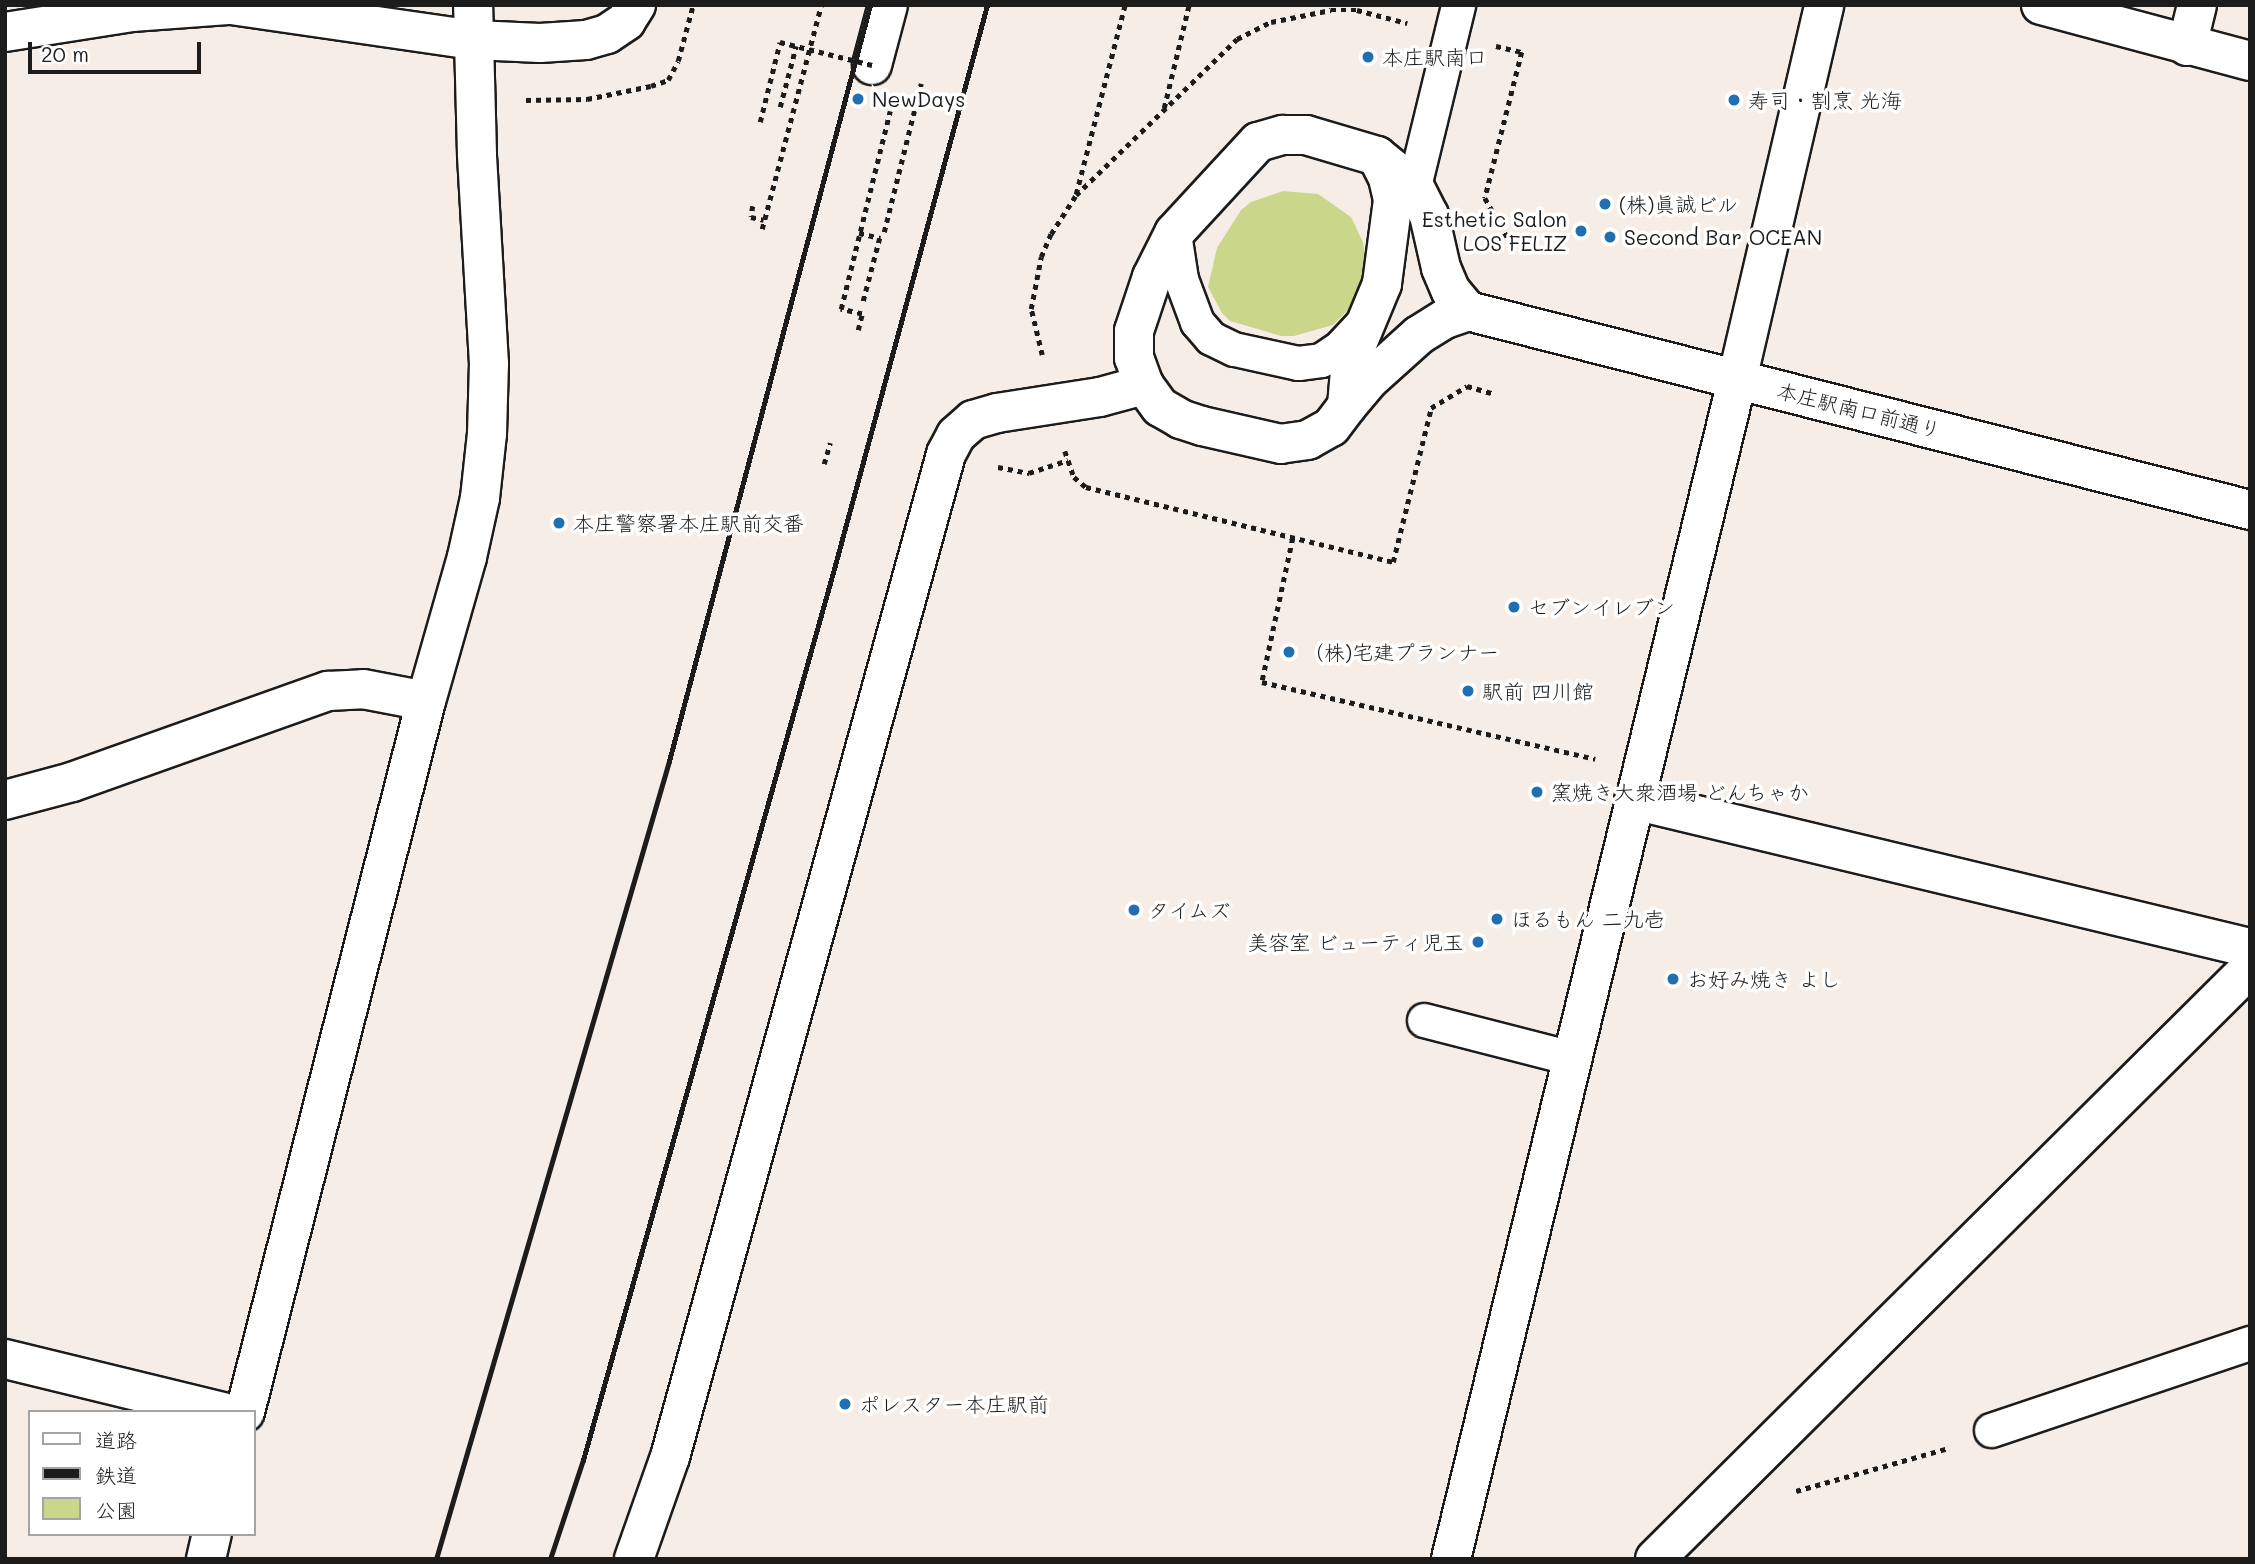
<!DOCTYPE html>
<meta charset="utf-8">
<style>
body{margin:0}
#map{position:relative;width:2255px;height:1564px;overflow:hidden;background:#f6eee6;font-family:Mali,"Klee One",sans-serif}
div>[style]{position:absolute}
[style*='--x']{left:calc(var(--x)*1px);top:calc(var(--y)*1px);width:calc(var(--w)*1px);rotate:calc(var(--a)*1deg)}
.green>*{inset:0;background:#cad78b}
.path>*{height:4.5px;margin-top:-2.25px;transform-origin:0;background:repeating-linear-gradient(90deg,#1c1c1c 0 5px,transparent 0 10px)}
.roads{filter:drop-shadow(2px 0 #1c1c1c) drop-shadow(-2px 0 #1c1c1c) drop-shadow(0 2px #1c1c1c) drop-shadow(0 -2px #1c1c1c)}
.lane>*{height:33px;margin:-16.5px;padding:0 16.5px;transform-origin:16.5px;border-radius:16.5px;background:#fff}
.street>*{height:38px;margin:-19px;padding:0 19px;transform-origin:19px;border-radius:19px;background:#fff}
.secondary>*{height:38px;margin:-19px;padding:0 19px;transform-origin:19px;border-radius:19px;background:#fff}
.rail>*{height:5px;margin:-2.5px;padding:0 2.5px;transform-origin:2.5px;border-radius:2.5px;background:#1c1c1c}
.path-bridge>*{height:4.5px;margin-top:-2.25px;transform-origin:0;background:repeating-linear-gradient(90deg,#1c1c1c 0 5px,transparent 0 10px)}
.dots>*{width:19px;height:19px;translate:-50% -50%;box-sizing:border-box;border:4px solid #fff;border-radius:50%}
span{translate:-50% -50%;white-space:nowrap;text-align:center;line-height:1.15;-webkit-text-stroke:7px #fff;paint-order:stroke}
.poi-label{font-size:21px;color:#1c1c1c}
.left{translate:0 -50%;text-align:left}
.right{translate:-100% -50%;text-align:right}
.street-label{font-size:21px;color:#1c1c1c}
.frame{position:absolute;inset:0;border:7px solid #1c1c1c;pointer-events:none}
.legend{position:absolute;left:28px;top:1410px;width:228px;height:126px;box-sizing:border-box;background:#fff;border:2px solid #a4a4a4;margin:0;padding:9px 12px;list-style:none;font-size:21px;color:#1c1c1c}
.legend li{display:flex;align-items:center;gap:14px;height:35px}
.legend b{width:35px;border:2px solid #a4a4a4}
.scale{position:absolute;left:28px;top:42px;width:173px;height:32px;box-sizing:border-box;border:4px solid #1c1c1c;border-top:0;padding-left:9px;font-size:21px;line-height:24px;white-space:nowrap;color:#1c1c1c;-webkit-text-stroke:5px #fff;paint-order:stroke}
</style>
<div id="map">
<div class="green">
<i style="clip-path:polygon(1283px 191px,1318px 194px,1351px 217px,1363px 242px,1367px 269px,1358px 300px,1333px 325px,1294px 336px,1281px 336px,1230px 321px,1222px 313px,1208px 287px,1217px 248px,1241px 210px,1251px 202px)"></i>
</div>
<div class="path">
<i style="--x:1496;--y:46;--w:27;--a:13"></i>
<i style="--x:1522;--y:52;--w:151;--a:104.2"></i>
<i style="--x:1485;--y:198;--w:48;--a:60.3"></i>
<i style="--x:1509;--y:240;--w:16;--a:14"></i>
<i style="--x:526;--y:100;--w:61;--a:-0.9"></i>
<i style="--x:587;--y:99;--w:65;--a:-11.5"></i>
<i style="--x:651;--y:86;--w:18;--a:-19"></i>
<i style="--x:668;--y:80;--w:21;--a:-62"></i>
<i style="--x:678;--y:61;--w:58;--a:-75"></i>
<i style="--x:780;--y:107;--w:63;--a:-75.3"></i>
<i style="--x:1164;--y:108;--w:106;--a:-76.4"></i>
<i style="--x:760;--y:122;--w:82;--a:-76"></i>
<i style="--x:1076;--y:194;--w:195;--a:-75.5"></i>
<i style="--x:753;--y:206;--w:11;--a:100"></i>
<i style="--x:751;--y:217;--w:13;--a:13"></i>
<i style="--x:762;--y:229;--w:232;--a:-75.2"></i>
<i style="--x:884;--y:232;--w:153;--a:-76"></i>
<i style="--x:859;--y:233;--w:22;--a:13"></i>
<i style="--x:880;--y:238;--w:67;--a:104.7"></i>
<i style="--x:858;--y:330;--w:16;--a:-76"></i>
<i style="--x:862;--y:314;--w:22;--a:-167"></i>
<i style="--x:841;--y:309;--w:204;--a:-76.1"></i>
<i style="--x:1042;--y:355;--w:47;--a:-103.4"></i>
<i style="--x:1031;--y:309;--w:53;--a:-79.1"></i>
<i style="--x:1041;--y:257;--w:25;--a:-67"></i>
<i style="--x:1051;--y:234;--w:46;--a:-57.3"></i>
<i style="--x:1076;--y:195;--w:224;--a:-44.1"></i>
<i style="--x:1237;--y:39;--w:38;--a:-27"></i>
<i style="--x:1271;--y:22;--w:61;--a:-11.3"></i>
<i style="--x:1331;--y:10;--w:26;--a:0"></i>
<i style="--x:1357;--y:10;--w:52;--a:14.6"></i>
<i style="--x:1065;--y:451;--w:28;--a:71"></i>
<i style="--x:1074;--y:477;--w:16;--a:40"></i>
<i style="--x:1086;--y:487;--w:316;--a:13.7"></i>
<i style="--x:1393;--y:562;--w:159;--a:-76.1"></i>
<i style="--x:1431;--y:408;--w:42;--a:-31.4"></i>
<i style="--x:1467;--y:386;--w:29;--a:16"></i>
<i style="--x:824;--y:464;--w:22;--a:-74"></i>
<i style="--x:998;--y:467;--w:32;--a:11"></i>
<i style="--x:1029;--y:473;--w:41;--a:-18.4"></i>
<i style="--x:1293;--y:538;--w:147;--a:102.1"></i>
<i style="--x:1262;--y:682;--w:342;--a:13"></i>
<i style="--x:1796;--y:1491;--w:159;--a:-15.7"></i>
</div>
<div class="roads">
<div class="lane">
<i style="--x:1414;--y:186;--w:186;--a:-76.3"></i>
<i style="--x:1174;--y:233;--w:47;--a:81.3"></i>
<i style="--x:1181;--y:279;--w:46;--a:69.6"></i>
<i style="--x:1197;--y:322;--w:21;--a:49"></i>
<i style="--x:1211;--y:338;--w:25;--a:26"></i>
<i style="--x:1234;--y:349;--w:66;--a:12.3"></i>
<i style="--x:1298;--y:363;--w:23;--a:-7"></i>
<i style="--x:1321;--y:360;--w:22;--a:-34"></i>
<i style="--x:1339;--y:348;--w:37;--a:-47"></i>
<i style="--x:1424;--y:1020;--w:153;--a:14.4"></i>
<i style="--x:1991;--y:1430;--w:273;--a:-18.6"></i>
</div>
<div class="street">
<i style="--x:2041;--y:5;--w:216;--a:15"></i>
<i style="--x:474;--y:40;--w:66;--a:2.6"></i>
<i style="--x:540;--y:43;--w:46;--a:-3.7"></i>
<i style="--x:586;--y:40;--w:22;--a:-16"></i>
<i style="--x:607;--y:34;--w:23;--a:-34"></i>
<i style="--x:626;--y:21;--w:19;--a:-58"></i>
<i style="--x:2187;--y:46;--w:42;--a:-76.3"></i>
<i style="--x:872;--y:65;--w:62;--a:-75.1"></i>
<i style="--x:1283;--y:135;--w:23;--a:0"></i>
<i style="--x:1306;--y:135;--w:74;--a:16.5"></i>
<i style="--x:1377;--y:156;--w:25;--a:63"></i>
<i style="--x:1388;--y:178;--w:23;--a:77"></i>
<i style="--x:1393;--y:200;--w:85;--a:97.5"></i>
<i style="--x:1382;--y:284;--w:81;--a:112.5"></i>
<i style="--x:1351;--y:359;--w:47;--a:94.9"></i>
<i style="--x:1347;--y:406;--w:26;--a:127"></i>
<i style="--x:1331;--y:427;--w:26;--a:151"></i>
<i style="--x:1308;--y:440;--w:27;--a:172"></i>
<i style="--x:1281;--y:444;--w:81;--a:-167.2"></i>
<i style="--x:1202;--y:426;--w:22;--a:-162"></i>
<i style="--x:1181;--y:419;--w:24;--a:-150"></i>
<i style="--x:1160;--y:407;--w:27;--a:-126"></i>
<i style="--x:1144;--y:385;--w:29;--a:-110"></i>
<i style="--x:1134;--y:358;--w:27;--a:-90"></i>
<i style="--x:1134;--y:331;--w:57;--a:-71.6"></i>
<i style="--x:1152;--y:277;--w:49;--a:-63.4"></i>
<i style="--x:1174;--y:233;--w:124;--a:-47.3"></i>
<i style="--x:1258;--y:142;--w:26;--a:-16"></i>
<i style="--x:5;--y:800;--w:69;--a:-15"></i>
<i style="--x:72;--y:782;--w:272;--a:-19.6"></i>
<i style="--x:328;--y:691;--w:35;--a:-3"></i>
<i style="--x:363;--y:689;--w:64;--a:10.8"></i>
<i style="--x:1634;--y:800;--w:634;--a:13.51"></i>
<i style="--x:5;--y:1359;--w:224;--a:13.7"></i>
<i style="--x:245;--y:1412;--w:734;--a:-75.72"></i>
<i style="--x:426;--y:701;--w:150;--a:-74.1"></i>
<i style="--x:467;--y:557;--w:60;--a:-77.6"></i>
<i style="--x:480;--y:498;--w:64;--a:-83.8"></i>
<i style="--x:487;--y:434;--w:70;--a:-88.4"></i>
<i style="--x:489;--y:364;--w:210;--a:-93.3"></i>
<i style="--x:477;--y:154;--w:149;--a:-91.5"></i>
<i style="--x:206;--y:1559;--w:26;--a:-77"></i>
<i style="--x:634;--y:1559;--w:108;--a:-70.6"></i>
<i style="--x:670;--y:1457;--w:1040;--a:-74.61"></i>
<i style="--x:946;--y:454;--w:21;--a:-62"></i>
<i style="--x:956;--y:435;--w:23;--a:-41"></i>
<i style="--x:973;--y:420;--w:25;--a:-16"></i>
<i style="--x:997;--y:413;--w:104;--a:-8.8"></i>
<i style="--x:1100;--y:397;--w:46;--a:-15.3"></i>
<i style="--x:1655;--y:1559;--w:839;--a:-44.81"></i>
</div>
<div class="secondary">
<i style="--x:231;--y:5;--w:246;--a:8.2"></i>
<i style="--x:5;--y:32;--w:129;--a:-8.9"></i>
<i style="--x:132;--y:12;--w:96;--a:-4.2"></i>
<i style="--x:1377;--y:156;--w:48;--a:39"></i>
<i style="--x:1414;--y:186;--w:33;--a:63"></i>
<i style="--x:1429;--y:215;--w:54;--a:77.2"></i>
<i style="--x:1441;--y:268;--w:25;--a:67"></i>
<i style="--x:1451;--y:291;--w:26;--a:50"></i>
<i style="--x:1468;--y:311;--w:807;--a:14.28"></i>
<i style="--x:1347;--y:406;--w:34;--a:-50"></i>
<i style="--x:1369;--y:380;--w:67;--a:-42"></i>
<i style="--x:1419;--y:335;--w:31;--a:-32"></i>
<i style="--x:1445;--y:319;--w:24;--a:-19"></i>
<i style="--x:1451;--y:1559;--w:1213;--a:-76.36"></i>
<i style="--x:1737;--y:380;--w:385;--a:-76.9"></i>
</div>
</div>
<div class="rail">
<i style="--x:436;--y:1559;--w:831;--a:-73.72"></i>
<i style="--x:669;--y:761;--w:782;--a:-75.11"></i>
<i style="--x:550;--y:1559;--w:104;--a:-71.6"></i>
<i style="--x:583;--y:1460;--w:930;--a:-74.27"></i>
<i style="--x:835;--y:565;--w:580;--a:-74.81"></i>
</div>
<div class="path-bridge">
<i style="--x:780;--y:42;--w:95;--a:14"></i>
</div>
<div class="dots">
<i style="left:1368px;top:57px;background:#1f6fb2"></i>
<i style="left:858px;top:99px;background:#1f6fb2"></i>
<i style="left:1734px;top:100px;background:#1f6fb2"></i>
<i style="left:1605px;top:204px;background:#1f6fb2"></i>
<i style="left:1581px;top:231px;background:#1f6fb2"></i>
<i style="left:1610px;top:237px;background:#1f6fb2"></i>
<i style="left:559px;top:523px;background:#1f6fb2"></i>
<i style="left:1514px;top:607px;background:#1f6fb2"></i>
<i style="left:1289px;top:652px;background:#1f6fb2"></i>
<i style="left:1468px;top:691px;background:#1f6fb2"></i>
<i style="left:1537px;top:792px;background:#1f6fb2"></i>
<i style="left:1134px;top:910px;background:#1f6fb2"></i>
<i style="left:1497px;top:919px;background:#1f6fb2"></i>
<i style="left:1478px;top:942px;background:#1f6fb2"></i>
<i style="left:1673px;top:979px;background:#1f6fb2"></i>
<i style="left:845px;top:1404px;background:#1f6fb2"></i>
</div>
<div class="poi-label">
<span class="left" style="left:1382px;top:57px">本庄駅南口</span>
<span class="left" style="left:872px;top:99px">NewDays</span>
<span class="left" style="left:1748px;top:100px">寿司・割烹 光海</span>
<span class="left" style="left:1619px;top:204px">(株)眞誠ビル</span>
<span class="right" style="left:1567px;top:231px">Esthetic Salon<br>LOS FELIZ</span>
<span class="left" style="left:1624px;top:237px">Second Bar OCEAN</span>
<span class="left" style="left:573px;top:523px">本庄警察署本庄駅前交番</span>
<span class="left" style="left:1528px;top:607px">セブンイレブン</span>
<span class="left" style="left:1303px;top:652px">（株)宅建プランナー</span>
<span class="left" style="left:1482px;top:691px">駅前 四川館</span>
<span class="left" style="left:1551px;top:792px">窯焼き大衆酒場 どんちゃか</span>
<span class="left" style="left:1148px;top:910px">タイムズ</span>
<span class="left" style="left:1511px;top:919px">ほるもん 二九壱</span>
<span class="right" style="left:1464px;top:942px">美容室 ビューティ児玉</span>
<span class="left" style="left:1687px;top:979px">お好み焼き よし</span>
<span class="left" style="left:859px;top:1404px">ポレスター本庄駅前</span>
</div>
<div class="street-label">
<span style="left:1859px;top:410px;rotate:14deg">本庄駅南口前通り</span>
</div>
<div class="frame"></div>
<ul class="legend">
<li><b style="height:9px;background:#fff"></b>道路</li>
<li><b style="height:9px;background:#1c1c1c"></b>鉄道</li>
<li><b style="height:19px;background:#cad78b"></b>公園</li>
</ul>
<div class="scale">20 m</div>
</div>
